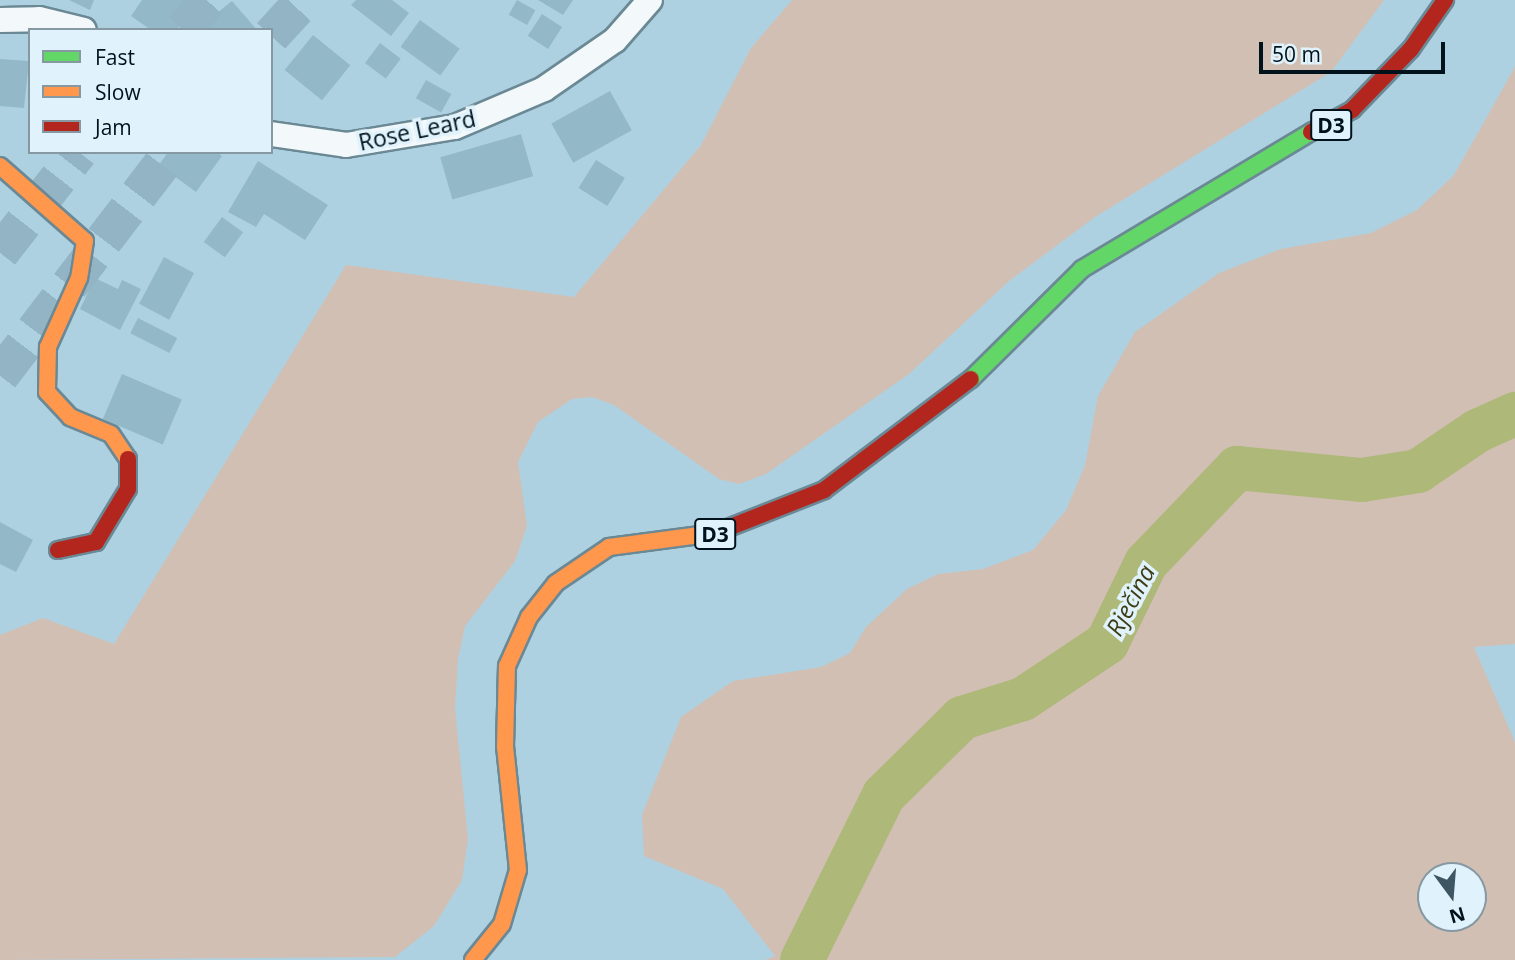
<!DOCTYPE html>
<meta charset="utf-8">
<style>
body{margin:0}
#map{position:relative;width:1515px;height:960px;overflow:hidden;background:#add1e1;font-family:"Open Sans",sans-serif}
div>[style]{position:absolute}
.green>*{inset:0;background:#d2bfb4}
.river>*{height:44px;margin:-22px;padding:0 22px;transform-origin:22px;border-radius:22px;background:#aeb879}
.building>*{inset:0;background:#93b9c8;transform-origin:0 0}
.highway-tunnel>*{height:38px;margin-top:-19px;transform-origin:0;background:repeating-linear-gradient(90deg,#93b4c4 0 38px,transparent 0 57px)}
.roads{filter:drop-shadow(2px 0 #6b8995) drop-shadow(-2px 0 #6b8995) drop-shadow(0 2px #6b8995) drop-shadow(0 -2px #6b8995)}
.street>*{height:24px;margin:-12px;padding:0 12px;transform-origin:12px;border-radius:12px;background:#f3f8fa}
.fast>*{height:16px;margin:-8px;padding:0 8px;transform-origin:8px;border-radius:8px;background:#63d668}
.slow>*{height:16px;margin:-8px;padding:0 8px;transform-origin:8px;border-radius:8px;background:#ff974d}
.jam>*{height:16px;margin:-8px;padding:0 8px;transform-origin:8px;border-radius:8px;background:#b3261e}
span{translate:-50% -50%;white-space:nowrap;text-align:center;line-height:1.15;-webkit-text-stroke:7px #e0f3fc;paint-order:stroke}
.shield-label span{padding:2px 5px;background:#e0f3fc;border:2px solid;border-radius:5px;-webkit-text-stroke-width:0}
.shield-label{font-size:21px;color:#00131d;font-weight:700}
.street-label{font-size:23px;color:#00131d}
.water-label{font-size:24px;color:#3f3e15;font-style:italic}
.legend{position:absolute;left:28px;top:28px;width:245px;height:126px;box-sizing:border-box;background:#e0f3fc;border:2px solid #8699a3;margin:0;padding:9px 12px;list-style:none;font-size:21px;color:#00131d}
.legend li{display:flex;align-items:center;gap:14px;height:35px}
.legend b{width:35px;border:2px solid #8699a3}
.north{position:absolute;left:1417px;top:862px;width:70px;height:70px;box-sizing:border-box;background:#e0f3fc;border:2px solid #8699a3;border-radius:50%;rotate:164deg;font-size:19px;font-weight:700;line-height:28px;text-align:center;color:#00131d}
.north::after{content:'';display:block;margin:auto;width:24px;height:32px;background:#3d5662;clip-path:polygon(50% 0,100% 100%,50% 72%,0 100%)}
.scale{position:absolute;left:1259px;top:42px;width:186px;height:32px;box-sizing:border-box;border:4px solid #00131d;border-top:0;padding-left:9px;font-size:21px;line-height:24px;white-space:nowrap;color:#00131d;-webkit-text-stroke:5px #e0f3fc;paint-order:stroke}
</style>
<div id="map">
<div class="green">
<i style="clip-path:polygon(792px 0,1384px 0,1331px 72px,1095px 217px,1009px 281px,909px 374px,766px 474px,739px 484px,719px 479px,614px 405px,592px 397px,572px 399px,538px 422px,518px 462px,527px 526px,515px 561px,465px 626px,458px 659px,455px 708px,468px 839px,462px 880px,434px 926px,395px 957px,0 960px,0 635px,43px 618px,114px 644px,346px 265px,574px 297px,701px 145px,751px 48px)"></i>
<i style="clip-path:polygon(evenodd,1515px 67px,1515px 644px,1474px 647px,1515px 742px,1515px 960px,765px 960px,775px 956px,723px 889px,644px 856px,642px 815px,681px 717px,733px 681px,821px 667px,850px 653px,866px 627px,907px 589px,938px 574px,983px 569px,1033px 550px,1066px 510px,1085px 465px,1098px 396px,1135px 332px,1219px 273px,1281px 249px,1371px 233px,1417px 210px,1454px 175px,1515px 67px,1431px 876px,1473px 876px,1473px 918px,1431px 918px,1431px 876px)"></i>
</div>
<div class="river">
<i style="left:802px;top:960px;width:184px;rotate:-63.6deg"></i>
<i style="left:884px;top:795px;width:110px;rotate:-44.6deg"></i>
<i style="left:962px;top:718px;width:64px;rotate:-17.3deg"></i>
<i style="left:1023px;top:699px;width:101px;rotate:-33.7deg"></i>
<i style="left:1107px;top:643px;width:89px;rotate:-64deg"></i>
<i style="left:1146px;top:563px;width:132px;rotate:-46.2deg"></i>
<i style="left:1237px;top:468px;width:126px;rotate:5.5deg"></i>
<i style="left:1362px;top:480px;width:57px;rotate:-9.1deg"></i>
<i style="left:1418px;top:471px;width:71px;rotate:-34.1deg"></i>
<i style="left:1477px;top:431px;width:42px;rotate:-24.1deg"></i>
</div>
<div class="building">
<i style="clip-path:polygon(69px 0,94px 0,90px 10px)"></i>
<i style="clip-path:polygon(142px 0,188px 0,194px 4px,177px 30px,151px 30px,131px 16px)"></i>
<i style="clip-path:polygon(356px 0,392px 0,409px 13px,391px 36px,351px 5px)"></i>
<i style="left:517px;top:0;width:21px;height:17px;rotate:29deg"></i>
<i style="clip-path:polygon(538px 0,573px 0,563px 15px)"></i>
<i style="clip-path:polygon(232px 1px,257px 30px,198px 28px)"></i>
<i style="left:542px;top:14px;width:24px;height:26px;rotate:33deg"></i>
<i style="left:420px;top:20px;width:49px;height:33px;rotate:36deg"></i>
<i style="left:313px;top:35px;width:48px;height:45px;rotate:39deg"></i>
<i style="left:380px;top:43px;width:26px;height:25px;rotate:37deg"></i>
<i style="clip-path:polygon(0 59px,29px 61px,24px 108px,0 106px)"></i>
<i style="left:426px;top:80px;width:29px;height:21px;rotate:29deg"></i>
<i style="left:610px;top:91px;width:45px;height:67px;rotate:61deg"></i>
<i style="left:521px;top:134px;width:44px;height:84px;rotate:74deg"></i>
<i style="clip-path:polygon(168px 152px,216px 152px,222px 156px,196px 192px,159px 165px)"></i>
<i style="left:596px;top:160px;width:34px;height:33px;rotate:32deg"></i>
<i style="clip-path:polygon(258px 161px,328px 205px,305px 240px,264px 214px,256px 227px,228px 212px)"></i>
<i style="left:222px;top:217px;width:26px;height:31px;rotate:36deg"></i>
<i style="left:164px;top:257px;width:34px;height:53px;rotate:28deg"></i>
<i style="clip-path:polygon(95px 278px,118px 289px,122px 280px,141px 289px,120px 330px,80px 309px)"></i>
<i style="left:138px;top:318px;width:44px;height:17px;rotate:27deg"></i>
<i style="left:122px;top:374px;width:65px;height:49px;rotate:23deg"></i>
<i style="clip-path:polygon(0 522px,33px 540px,16px 572px,0 564px)"></i>
</div>
<div class="highway-tunnel">
<i style="left:183px;top:30px;width:40px;rotate:-49deg"></i>
<i style="left:271px;top:36px;width:49px;rotate:-47.5deg"></i>
<i style="left:0;top:253px;width:128px;rotate:-52deg"></i>
<i style="left:0;top:376px;width:282px;rotate:-52.6deg"></i>
</div>
<div class="roads">
<div class="street">
<i style="left:0;top:20px;width:39px;rotate:-1deg"></i>
<i style="left:39px;top:19px;width:46px;rotate:13.7deg"></i>
<i style="left:271px;top:134px;width:76px;rotate:8.3deg"></i>
<i style="left:346px;top:145px;width:110px;rotate:-9.4deg"></i>
<i style="left:455px;top:127px;width:97px;rotate:-23.1deg"></i>
<i style="left:544px;top:89px;width:86px;rotate:-34.6deg"></i>
<i style="left:615px;top:40px;width:53px;rotate:-48.8deg"></i>
</div>
<div class="fast">
<i style="left:971px;top:379px;width:156px;rotate:-44.7deg"></i>
<i style="left:1082px;top:269px;width:267px;rotate:-30.9deg"></i>
</div>
<div class="slow">
<i style="left:0;top:166px;width:113px;rotate:41.4deg"></i>
<i style="left:85px;top:241px;width:37px;rotate:99deg"></i>
<i style="left:79px;top:278px;width:76px;rotate:114.2deg"></i>
<i style="left:48px;top:347px;width:45px;rotate:91.3deg"></i>
<i style="left:47px;top:392px;width:34px;rotate:47deg"></i>
<i style="left:70px;top:417px;width:44px;rotate:22.5deg"></i>
<i style="left:111px;top:434px;width:30px;rotate:56deg"></i>
<i style="left:473px;top:960px;width:46px;rotate:-51.1deg"></i>
<i style="left:502px;top:924px;width:56px;rotate:-73.5deg"></i>
<i style="left:518px;top:870px;width:124px;rotate:-96deg"></i>
<i style="left:505px;top:747px;width:81px;rotate:-88.6deg"></i>
<i style="left:507px;top:666px;width:54px;rotate:-65.8deg"></i>
<i style="left:529px;top:617px;width:43px;rotate:-51.5deg"></i>
<i style="left:556px;top:583px;width:64px;rotate:-34.2deg"></i>
<i style="left:609px;top:547px;width:107px;rotate:-7.5deg"></i>
</div>
<div class="jam">
<i style="left:1311px;top:132px;width:47px;rotate:-28.2deg"></i>
<i style="left:1352px;top:110px;width:85px;rotate:-46deg"></i>
<i style="left:1411px;top:49px;width:60px;rotate:-55.2deg"></i>
<i style="left:715px;top:533px;width:117px;rotate:-21.5deg"></i>
<i style="left:824px;top:490px;width:184px;rotate:-37.1deg"></i>
<i style="left:58px;top:550px;width:39px;rotate:-12deg"></i>
<i style="left:96px;top:542px;width:62px;rotate:-58.9deg"></i>
<i style="left:128px;top:489px;width:30px;rotate:-90deg"></i>
</div>
</div>
<div class="shield-label">
<span style="left:1331px;top:125px">D3</span>
<span style="left:715px;top:534px">D3</span>
</div>
<div class="street-label">
<span style="left:417px;top:130px;rotate:-12deg">Rose Leard</span>
</div>
<div class="water-label">
<span style="left:1130px;top:600px;rotate:-62deg">Rječina</span>
</div>
<ul class="legend">
<li><b style="height:9px;background:#63d668"></b>Fast</li>
<li><b style="height:9px;background:#ff974d"></b>Slow</li>
<li><b style="height:9px;background:#b3261e"></b>Jam</li>
</ul>
<div class="north">N</div>
<div class="scale">50 m</div>
</div>
